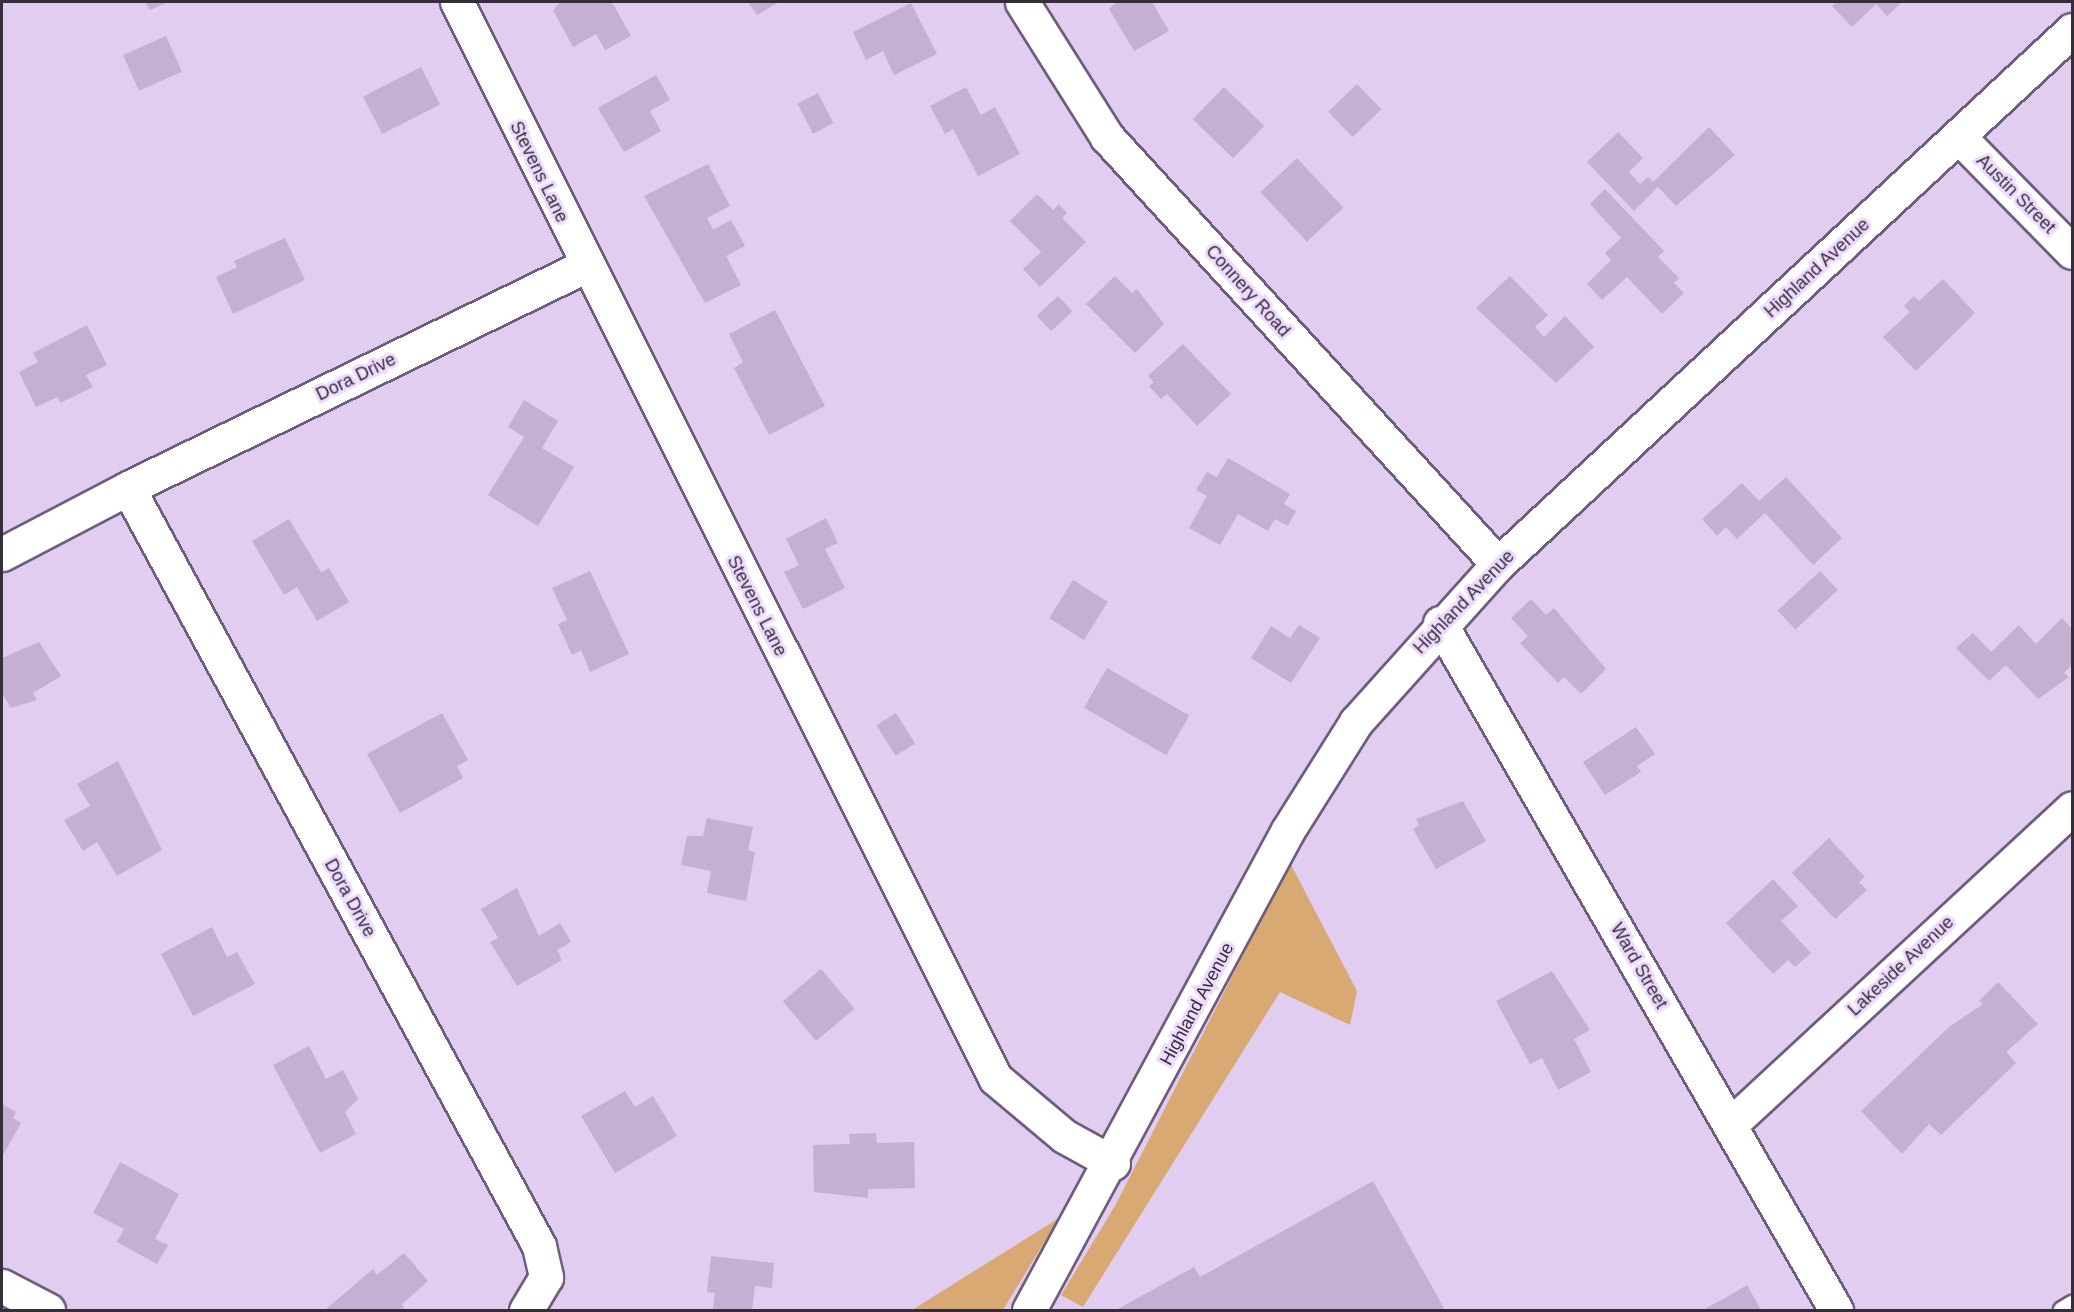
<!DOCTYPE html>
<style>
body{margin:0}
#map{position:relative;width:2074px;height:1312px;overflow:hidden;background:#e0cdf0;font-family:Arial,sans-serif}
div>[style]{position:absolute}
.green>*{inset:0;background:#d8a973}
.building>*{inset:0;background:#c3b0d3;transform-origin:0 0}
.roads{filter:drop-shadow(2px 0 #6e5d7c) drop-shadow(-2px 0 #6e5d7c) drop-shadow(0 2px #6e5d7c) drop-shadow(0 -2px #6e5d7c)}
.lane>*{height:16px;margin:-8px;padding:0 8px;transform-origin:8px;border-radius:8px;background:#fff}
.street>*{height:33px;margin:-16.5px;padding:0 16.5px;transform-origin:16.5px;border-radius:16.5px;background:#fff}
.secondary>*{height:33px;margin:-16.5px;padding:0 16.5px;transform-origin:16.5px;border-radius:16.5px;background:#fff}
span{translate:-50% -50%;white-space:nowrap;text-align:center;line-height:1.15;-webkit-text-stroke:6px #eddafd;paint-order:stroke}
.street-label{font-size:18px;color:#352d3b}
.frame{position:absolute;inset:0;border:3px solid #352d3b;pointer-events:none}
</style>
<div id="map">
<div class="green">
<i style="clip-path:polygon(1290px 863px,1357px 991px,1350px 1025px,1280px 992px,1083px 1307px,1061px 1295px,1115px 1206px)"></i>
<i style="clip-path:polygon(1059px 1218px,1003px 1310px,912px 1310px)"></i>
</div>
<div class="building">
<i style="clip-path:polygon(145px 2px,168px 2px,150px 10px)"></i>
<i style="clip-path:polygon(560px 2px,612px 2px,631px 36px,605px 50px,596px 34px,573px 47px,553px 10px)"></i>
<i style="clip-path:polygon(748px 2px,776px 2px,777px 3px,757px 15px)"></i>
<i style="clip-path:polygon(1117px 2px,1152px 2px,1169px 31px,1134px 51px,1109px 9px)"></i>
<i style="clip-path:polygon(1836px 2px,1902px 2px,1887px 16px,1876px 4px,1852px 27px,1832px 6px)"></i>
<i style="clip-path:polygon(911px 3px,937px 54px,894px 75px,883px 51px,866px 60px,853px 32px)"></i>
<i style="left:166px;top:36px;width:39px;height:47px;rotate:66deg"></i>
<i style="left:421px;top:67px;width:42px;height:65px;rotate:63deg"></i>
<i style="clip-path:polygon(656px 75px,670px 100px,650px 111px,661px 131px,624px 152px,598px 108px)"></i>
<i style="left:1357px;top:84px;width:35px;height:40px;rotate:46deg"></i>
<i style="clip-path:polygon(966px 87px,981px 115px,995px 107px,1020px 154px,978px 176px,953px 129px,945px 134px,930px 106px)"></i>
<i style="left:1224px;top:87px;width:56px;height:45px;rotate:44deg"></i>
<i style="left:818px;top:93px;width:34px;height:23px;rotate:63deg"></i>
<i style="clip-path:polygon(1709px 127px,1735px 155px,1676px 206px,1658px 187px,1634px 211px,1587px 162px,1618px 132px,1643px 158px,1629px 172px,1640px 184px,1648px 177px,1653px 182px)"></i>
<i style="left:1297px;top:158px;width:68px;height:50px;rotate:47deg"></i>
<i style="clip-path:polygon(708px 164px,730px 206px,707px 218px,713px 230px,731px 220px,745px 246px,726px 256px,741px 285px,705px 303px,644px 196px)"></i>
<i style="clip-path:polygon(1605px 189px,1664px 251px,1658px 257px,1679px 278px,1674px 283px,1684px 293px,1662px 314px,1627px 277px,1602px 300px,1587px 284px,1611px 260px,1605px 253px,1621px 238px,1590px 204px)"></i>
<i style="clip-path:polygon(1037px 194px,1053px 210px,1059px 204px,1067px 213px,1062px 218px,1086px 242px,1040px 287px,1023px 269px,1041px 252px,1010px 221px)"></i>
<i style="clip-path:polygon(285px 238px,305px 280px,233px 314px,216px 277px,237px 267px,234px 261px)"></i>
<i style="clip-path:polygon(1115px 276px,1132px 293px,1137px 289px,1164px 324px,1135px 353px,1086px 304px)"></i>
<i style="clip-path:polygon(1510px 276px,1548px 315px,1535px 327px,1544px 337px,1565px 316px,1594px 347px,1556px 383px,1476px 308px)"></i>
<i style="clip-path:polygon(1943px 279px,1975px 313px,1916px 371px,1883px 337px,1910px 312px,1904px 306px,1914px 296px,1919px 301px)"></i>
<i style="left:1058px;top:296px;width:21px;height:29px;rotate:47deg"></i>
<i style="clip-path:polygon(775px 310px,825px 406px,769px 435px,734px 368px,743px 362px,729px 334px)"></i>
<i style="clip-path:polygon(87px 325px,107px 365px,86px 375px,93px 387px,60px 403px,58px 397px,36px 407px,19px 372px,38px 362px,33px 353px)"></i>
<i style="clip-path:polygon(1183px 344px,1231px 394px,1197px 426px,1167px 394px,1161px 399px,1149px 386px,1154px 382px,1148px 376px)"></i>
<i style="clip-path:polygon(524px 400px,558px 421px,542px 448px,574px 467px,538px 526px,488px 495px,524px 437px,508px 427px)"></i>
<i style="clip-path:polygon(1228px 458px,1290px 494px,1284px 504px,1296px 511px,1288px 526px,1275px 519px,1268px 531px,1238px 514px,1220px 545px,1189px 528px,1207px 496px,1196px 490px,1207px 472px,1217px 477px)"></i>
<i style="clip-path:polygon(1786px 477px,1842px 538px,1813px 565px,1765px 513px,1737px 539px,1726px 527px,1717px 536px,1702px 519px,1742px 483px,1759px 501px)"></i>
<i style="clip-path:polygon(826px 518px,838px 543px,825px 549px,845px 588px,803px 609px,784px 572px,799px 565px,786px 539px)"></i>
<i style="clip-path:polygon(289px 519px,321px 572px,329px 568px,349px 602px,317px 621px,297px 587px,284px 595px,252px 541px)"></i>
<i style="clip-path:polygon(590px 571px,629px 654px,590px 672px,581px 650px,572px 655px,558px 624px,567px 620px,552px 588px)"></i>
<i style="left:1820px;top:571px;width:26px;height:58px;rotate:47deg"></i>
<i style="left:1073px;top:580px;width:41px;height:45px;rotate:32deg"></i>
<i style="clip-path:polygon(1531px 599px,1546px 615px,1554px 608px,1606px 669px,1581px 694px,1564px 677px,1558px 683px,1520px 643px,1528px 636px,1511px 618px)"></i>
<i style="clip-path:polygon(2062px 618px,2072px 629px,2072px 665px,2064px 673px,2069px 677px,2038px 699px,2006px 665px,1989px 681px,1956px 648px,1973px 633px,1991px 652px,2019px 625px,2036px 644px)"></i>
<i style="clip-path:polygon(1299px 625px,1320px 638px,1291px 683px,1251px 658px,1271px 626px,1290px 638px)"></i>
<i style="clip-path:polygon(39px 642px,61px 676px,33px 693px,37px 700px,11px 708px,2px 693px,2px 658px)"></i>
<i style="left:1107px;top:668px;width:95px;height:46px;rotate:30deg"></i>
<i style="clip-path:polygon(442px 713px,468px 760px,457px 766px,463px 778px,400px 813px,367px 754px)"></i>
<i style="left:896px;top:713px;width:36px;height:23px;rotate:58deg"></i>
<i style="clip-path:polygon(1636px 727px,1655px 754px,1637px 766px,1641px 772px,1605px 795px,1583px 762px)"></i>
<i style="clip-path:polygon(118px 761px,162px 850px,117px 876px,97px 842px,83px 851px,64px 820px,90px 806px,77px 784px)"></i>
<i style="clip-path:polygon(1463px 801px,1486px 841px,1436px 869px,1413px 829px,1419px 825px,1416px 819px)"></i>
<i style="clip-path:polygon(707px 818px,753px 827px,748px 850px,755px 852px,746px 901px,707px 893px,711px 871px,681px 865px,687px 836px,703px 836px)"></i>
<i style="clip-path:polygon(1829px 838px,1865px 877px,1859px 882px,1867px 890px,1835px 919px,1792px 873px)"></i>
<i style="clip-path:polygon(1773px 879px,1798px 906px,1781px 921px,1811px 953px,1795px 967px,1788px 960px,1773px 974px,1726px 923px)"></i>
<i style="clip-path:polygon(517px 888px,539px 936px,560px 923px,571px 942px,557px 950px,562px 960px,517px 986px,490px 942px,498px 938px,481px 909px)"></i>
<i style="clip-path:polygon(212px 927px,227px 957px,237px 952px,255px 984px,193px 1016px,161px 954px)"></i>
<i style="left:821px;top:969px;width:52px;height:50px;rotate:50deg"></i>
<i style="clip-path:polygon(1552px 971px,1590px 1030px,1574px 1039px,1591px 1072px,1558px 1090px,1542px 1058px,1530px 1064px,1496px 1001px)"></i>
<i style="clip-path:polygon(1998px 982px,2038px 1024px,2006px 1052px,2016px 1063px,1941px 1135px,1929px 1124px,1902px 1154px,1861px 1111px,1949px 1027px,1983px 1004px,1979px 1001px)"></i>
<i style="clip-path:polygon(309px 1046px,326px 1079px,343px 1070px,358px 1099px,345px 1112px,356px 1134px,320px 1153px,273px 1065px)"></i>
<i style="clip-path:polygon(625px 1091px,635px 1107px,653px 1096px,677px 1136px,615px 1173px,581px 1116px)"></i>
<i style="clip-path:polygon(2px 1104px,16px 1112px,13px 1118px,21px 1123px,2px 1157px)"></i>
<i style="clip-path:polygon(876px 1133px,877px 1143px,914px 1142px,915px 1188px,868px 1189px,868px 1198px,814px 1192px,813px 1145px,850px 1144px,849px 1134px)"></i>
<i style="clip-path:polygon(120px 1162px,179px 1194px,155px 1239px,168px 1245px,157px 1264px,117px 1242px,124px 1229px,93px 1213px)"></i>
<i style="clip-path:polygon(1373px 1181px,1445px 1310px,1116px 1310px,1194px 1267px,1200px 1277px)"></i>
<i style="clip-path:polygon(404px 1253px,428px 1281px,402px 1304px,405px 1310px,325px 1310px,373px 1269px,377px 1275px)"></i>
<i style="clip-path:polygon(711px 1256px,774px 1263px,772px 1288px,755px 1286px,752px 1310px,713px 1310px,715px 1293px,707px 1292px)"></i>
<i style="clip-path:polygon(1747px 1285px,1761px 1310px,1702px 1310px,1727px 1297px)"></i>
</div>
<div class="roads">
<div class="lane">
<i style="left:2062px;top:1310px;width:12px;rotate:-31deg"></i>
</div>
<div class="street">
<i style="left:457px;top:2px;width:1203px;rotate:63.43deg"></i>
<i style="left:995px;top:1078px;width:90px;rotate:40deg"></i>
<i style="left:1064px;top:1136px;width:56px;rotate:28.9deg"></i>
<i style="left:1022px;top:2px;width:160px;rotate:57.8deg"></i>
<i style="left:1107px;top:137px;width:579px;rotate:47.52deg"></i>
<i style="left:1959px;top:137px;width:161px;rotate:45.5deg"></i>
<i style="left:128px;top:488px;width:508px;rotate:-25.91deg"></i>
<i style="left:2px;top:554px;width:142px;rotate:-27.6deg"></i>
<i style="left:128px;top:488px;width:862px;rotate:61.53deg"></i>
<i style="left:539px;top:1246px;width:32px;rotate:77deg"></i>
<i style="left:546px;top:1277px;width:39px;rotate:121deg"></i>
<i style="left:1440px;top:623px;width:793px;rotate:60.04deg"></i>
<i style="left:1730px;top:1125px;width:466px;rotate:-42.8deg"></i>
<i style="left:2px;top:1286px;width:52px;rotate:27.6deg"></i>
</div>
<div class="secondary">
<i style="left:1029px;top:1310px;width:545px;rotate:-61.65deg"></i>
<i style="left:1288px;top:830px;width:128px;rotate:-57.8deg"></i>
<i style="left:1356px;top:722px;width:212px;rotate:-48.1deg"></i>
<i style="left:1498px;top:564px;width:784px;rotate:-42.93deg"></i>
</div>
</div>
<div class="street-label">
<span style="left:539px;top:172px;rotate:64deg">Stevens Lane</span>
<span style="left:2016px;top:194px;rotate:45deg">Austin Street</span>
<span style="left:1817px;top:268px;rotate:-43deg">Highland Avenue</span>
<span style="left:1248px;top:291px;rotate:48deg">Connery Road</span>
<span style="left:356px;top:377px;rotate:-26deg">Dora Drive</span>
<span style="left:1464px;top:602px;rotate:-46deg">Highland Avenue</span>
<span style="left:757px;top:606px;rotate:63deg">Stevens Lane</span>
<span style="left:350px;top:898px;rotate:61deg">Dora Drive</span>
<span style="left:1639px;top:966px;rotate:60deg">Ward Street</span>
<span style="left:1901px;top:966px;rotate:-43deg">Lakeside Avenue</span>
<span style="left:1197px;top:1004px;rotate:-62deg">Highland Avenue</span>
</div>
<div class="frame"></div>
</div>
